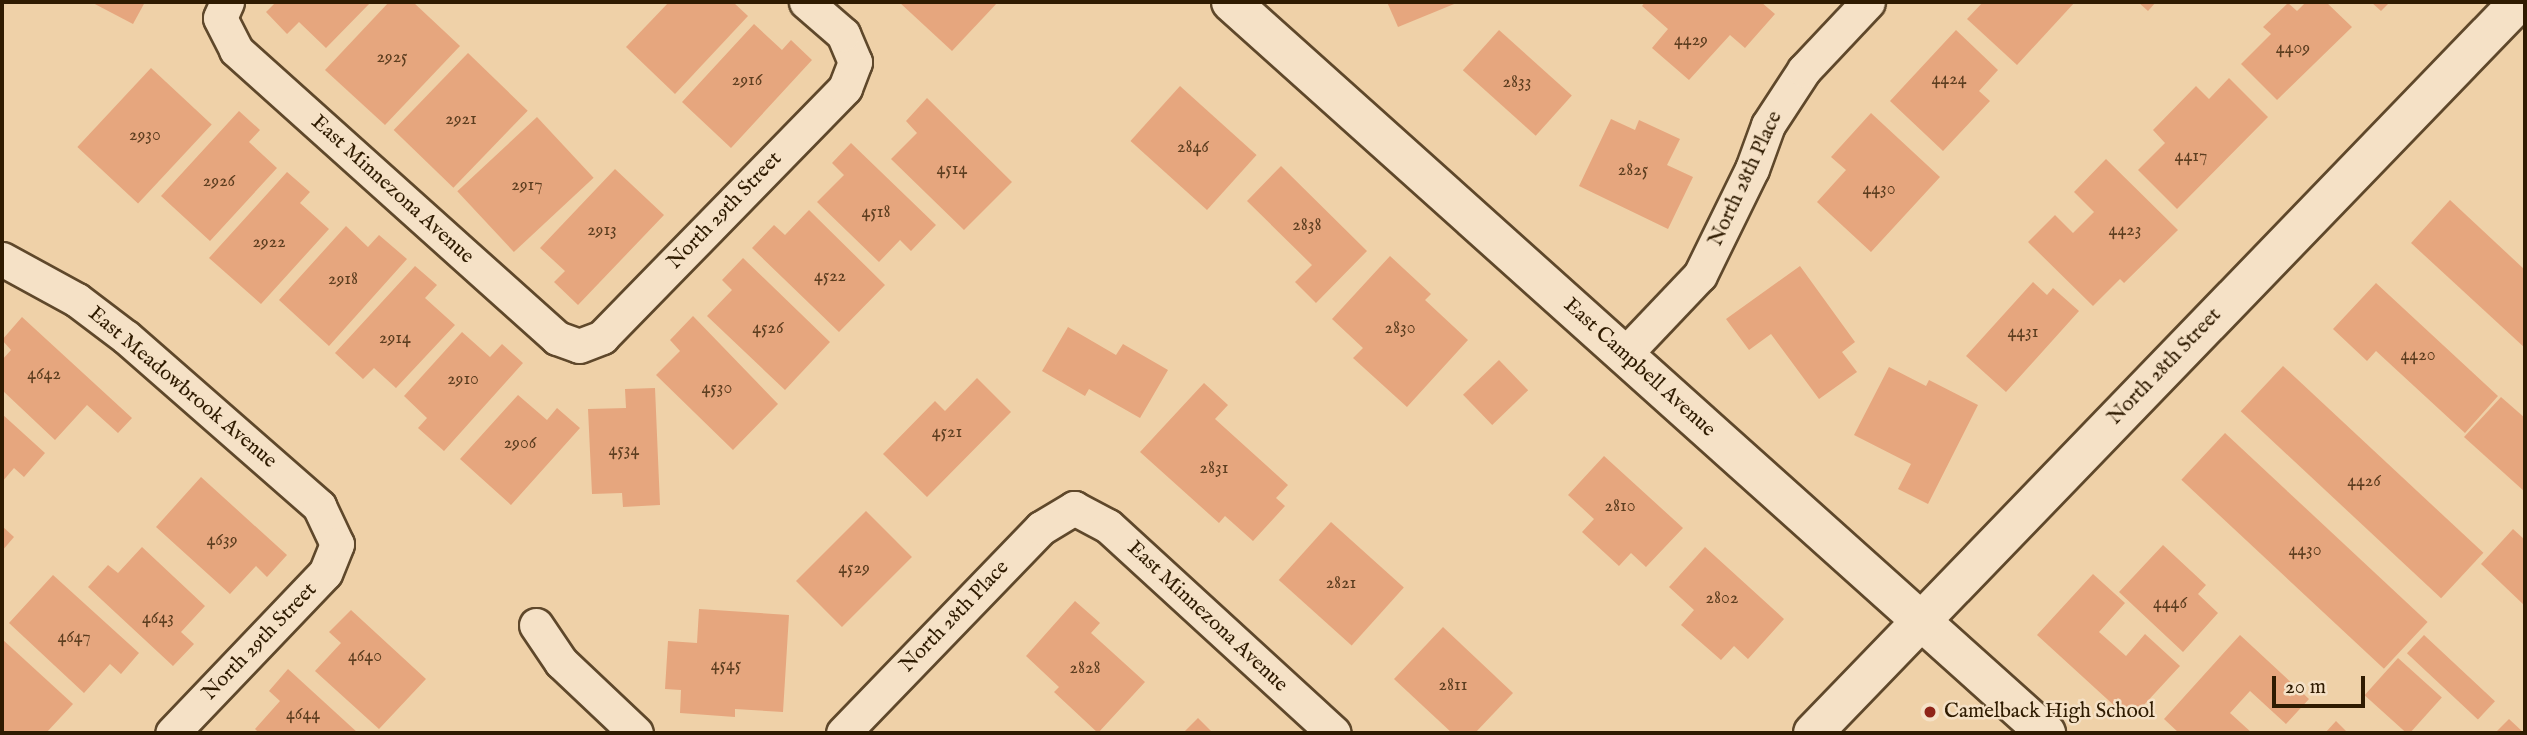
<!DOCTYPE html>
<style>
body{margin:0}
#map{position:relative;width:2527px;height:735px;overflow:hidden;background:#efd1a8;font-family:"IM FELL English",serif}
div>[style]{position:absolute}
.building>*{inset:0;background:#e6a67e;transform-origin:0 0}
.roads{filter:drop-shadow(2px 0 #5f482b) drop-shadow(-2px 0 #5f482b) drop-shadow(0 2px #5f482b) drop-shadow(0 -2px #5f482b)}
.street>*{height:33px;margin:-16.5px;padding:0 16.5px;transform-origin:16.5px;border-radius:16.5px;background:#f5e1c6}
.secondary>*{height:38px;margin:-19px;padding:0 19px;transform-origin:19px;border-radius:19px;background:#f5e1c6}
.dots>*{width:19px;height:19px;translate:-50% -50%;box-sizing:border-box;border:4px solid #f5e1c6;border-radius:50%}
span{translate:-50% -50%;white-space:nowrap;text-align:center;line-height:1.15;-webkit-text-stroke:5px #f5e1c6;paint-order:stroke}
.number-label{font-size:18px;color:#5d3e20}
.number-label span{-webkit-text-stroke-width:0}
.street-label{font-size:21px;color:#2f1b01}
.poi-label{font-size:21px;color:#2f1b01}
.left{translate:0 -50%;text-align:left}
.frame{position:absolute;inset:0;border:4px solid #2f1b01;pointer-events:none}
.scale{position:absolute;left:2272px;top:676px;width:93px;height:32px;box-sizing:border-box;border:4px solid #2f1b01;border-top:0;padding-left:9px;font-size:21px;line-height:24px;white-space:nowrap;color:#2f1b01;-webkit-text-stroke:5px #f5e1c6;paint-order:stroke}
</style>
<div id="map">
<div class="building">
<i style="clip-path:polygon(91px 2px,145px 2px,133px 24px)"></i>
<i style="clip-path:polygon(276px 2px,371px 2px,326px 48px,299px 22px,287px 34px,266px 12px)"></i>
<i style="clip-path:polygon(389px 2px,413px 2px,460px 46px,385px 125px,325px 70px)"></i>
<i style="clip-path:polygon(669px 2px,733px 2px,748px 16px,675px 94px,626px 47px)"></i>
<i style="clip-path:polygon(899px 2px,998px 2px,952px 51px)"></i>
<i style="clip-path:polygon(1387px 2px,1459px 2px,1398px 27px)"></i>
<i style="clip-path:polygon(1645px 2px,1761px 2px,1775px 14px,1745px 48px,1730px 35px,1689px 80px,1652px 48px,1668px 29px,1642px 6px)"></i>
<i style="clip-path:polygon(1983px 2px,2075px 2px,2017px 65px,1967px 19px)"></i>
<i style="clip-path:polygon(2138px 2px,2156px 2px,2148px 11px)"></i>
<i style="clip-path:polygon(2306px 2px,2326px 2px,2352px 27px,2277px 100px,2241px 64px,2271px 34px,2263px 27px,2288px 3px,2297px 11px)"></i>
<i style="clip-path:polygon(2371px 2px,2390px 2px,2381px 11px)"></i>
<i style="clip-path:polygon(754px 24px,782px 50px,791px 40px,812px 60px,731px 148px,682px 102px)"></i>
<i style="left:1499px;top:30px;width:98px;height:54px;rotate:42deg"></i>
<i style="clip-path:polygon(1956px 30px,1998px 70px,1979px 91px,1990px 101px,1943px 151px,1890px 101px)"></i>
<i style="left:468px;top:53px;width:83px;height:107px;rotate:44deg"></i>
<i style="left:151px;top:68px;width:83px;height:108px;rotate:43deg"></i>
<i style="clip-path:polygon(2229px 78px,2268px 117px,2177px 209px,2138px 170px,2165px 143px,2153px 130px,2196px 86px,2209px 99px)"></i>
<i style="left:1180px;top:86px;width:103px;height:74px;rotate:42deg"></i>
<i style="clip-path:polygon(927px 98px,1012px 182px,964px 230px,891px 159px,917px 133px,906px 121px)"></i>
<i style="clip-path:polygon(239px 111px,260px 130px,249px 142px,277px 168px,210px 241px,161px 196px)"></i>
<i style="clip-path:polygon(1871px 113px,1940px 177px,1871px 252px,1817px 202px,1846px 170px,1831px 157px)"></i>
<i style="left:537px;top:117px;width:83px;height:109px;rotate:47deg"></i>
<i style="clip-path:polygon(1611px 119px,1635px 130px,1639px 120px,1680px 139px,1667px 165px,1693px 177px,1668px 229px,1579px 186px)"></i>
<i style="clip-path:polygon(851px 143px,936px 225px,911px 251px,900px 240px,879px 262px,817px 202px,844px 175px,832px 163px)"></i>
<i style="clip-path:polygon(2106px 159px,2178px 230px,2124px 283px,2120px 279px,2093px 306px,2028px 242px,2055px 215px,2073px 233px,2094px 212px,2074px 192px)"></i>
<i style="clip-path:polygon(1281px 166px,1367px 251px,1316px 303px,1295px 282px,1312px 265px,1247px 201px)"></i>
<i style="clip-path:polygon(615px 169px,664px 215px,578px 305px,554px 282px,565px 271px,540px 248px)"></i>
<i style="clip-path:polygon(287px 172px,310px 192px,300px 203px,329px 229px,261px 304px,209px 258px)"></i>
<i style="clip-path:polygon(2450px 200px,2525px 270px,2525px 348px,2411px 243px)"></i>
<i style="clip-path:polygon(809px 210px,885px 285px,839px 332px,752px 248px,774px 225px,785px 235px)"></i>
<i style="clip-path:polygon(346px 226px,368px 247px,379px 235px,407px 259px,329px 346px,279px 300px)"></i>
<i style="clip-path:polygon(1390px 256px,1431px 294px,1425px 300px,1468px 340px,1407px 407px,1353px 358px,1363px 348px,1332px 319px)"></i>
<i style="clip-path:polygon(743px 258px,830px 342px,785px 390px,707px 316px,732px 290px,722px 280px)"></i>
<i style="clip-path:polygon(415px 266px,437px 285px,425px 298px,455px 325px,396px 388px,374px 368px,363px 379px,335px 353px)"></i>
<i style="clip-path:polygon(1800px 266px,1855px 342px,1842px 352px,1857px 372px,1819px 399px,1771px 334px,1749px 350px,1726px 319px)"></i>
<i style="clip-path:polygon(2033px 282px,2047px 295px,2053px 288px,2079px 311px,2006px 392px,1966px 356px)"></i>
<i style="clip-path:polygon(2376px 283px,2498px 396px,2465px 433px,2376px 351px,2367px 361px,2333px 329px)"></i>
<i style="clip-path:polygon(693px 316px,778px 404px,733px 450px,656px 375px,680px 351px,670px 340px)"></i>
<i style="clip-path:polygon(22px 317px,132px 418px,118px 433px,87px 405px,55px 440px,2px 390px,2px 360px,11px 350px,2px 340px)"></i>
<i style="clip-path:polygon(1068px 327px,1116px 355px,1123px 344px,1168px 370px,1140px 418px,1089px 389px,1085px 396px,1042px 371px)"></i>
<i style="clip-path:polygon(462px 332px,490px 357px,502px 344px,523px 363px,444px 451px,418px 428px,427px 418px,404px 396px)"></i>
<i style="left:1499px;top:360px;width:42px;height:50px;rotate:46deg"></i>
<i style="left:2283px;top:366px;width:274px;height:62px;rotate:43deg"></i>
<i style="clip-path:polygon(1889px 367px,1926px 386px,1929px 380px,1978px 405px,1928px 504px,1898px 489px,1911px 464px,1854px 435px)"></i>
<i style="clip-path:polygon(977px 378px,1011px 412px,927px 497px,883px 454px,935px 401px,945px 411px)"></i>
<i style="clip-path:polygon(1204px 383px,1228px 405px,1215px 419px,1288px 485px,1276px 498px,1285px 506px,1253px 541px,1225px 516px,1219px 523px,1140px 452px)"></i>
<i style="clip-path:polygon(655px 388px,660px 505px,623px 507px,622px 493px,592px 494px,588px 409px,626px 408px,625px 389px)"></i>
<i style="clip-path:polygon(518px 395px,547px 420px,557px 408px,580px 428px,511px 505px,460px 459px)"></i>
<i style="clip-path:polygon(2501px 397px,2525px 418px,2525px 492px,2464px 437px)"></i>
<i style="clip-path:polygon(2px 414px,45px 453px,24px 477px,14px 468px,2px 482px)"></i>
<i style="left:2225px;top:433px;width:277px;height:64px;rotate:43deg"></i>
<i style="clip-path:polygon(1604px 456px,1683px 528px,1646px 567px,1631px 553px,1619px 566px,1582px 532px,1594px 519px,1568px 495px)"></i>
<i style="clip-path:polygon(201px 477px,287px 555px,267px 577px,256px 566px,230px 594px,156px 527px)"></i>
<i style="left:866px;top:511px;width:65px;height:99px;rotate:45deg"></i>
<i style="left:1331px;top:522px;width:98px;height:78px;rotate:42deg"></i>
<i style="clip-path:polygon(2px 526px,14px 537px,2px 551px)"></i>
<i style="clip-path:polygon(2513px 529px,2525px 540px,2525px 606px,2481px 564px)"></i>
<i style="clip-path:polygon(2163px 545px,2206px 585px,2198px 594px,2218px 613px,2183px 652px,2119px 592px)"></i>
<i style="clip-path:polygon(142px 547px,205px 606px,181px 632px,194px 644px,173px 666px,88px 587px,108px 565px,118px 573px)"></i>
<i style="clip-path:polygon(1705px 547px,1784px 619px,1748px 659px,1734px 646px,1721px 660px,1681px 625px,1694px 610px,1669px 587px)"></i>
<i style="clip-path:polygon(2093px 574px,2125px 603px,2099px 632px,2126px 656px,2145px 634px,2180px 666px,2130px 720px,2037px 635px)"></i>
<i style="clip-path:polygon(53px 575px,139px 653px,121px 674px,110px 664px,84px 693px,9px 623px)"></i>
<i style="clip-path:polygon(1075px 601px,1100px 623px,1091px 633px,1145px 682px,1098px 733px,1054px 692px,1059px 687px,1026px 656px)"></i>
<i style="clip-path:polygon(699px 609px,789px 615px,783px 712px,735px 709px,735px 717px,680px 713px,681px 690px,665px 689px,668px 641px,697px 643px)"></i>
<i style="clip-path:polygon(351px 610px,426px 679px,379px 729px,315px 671px,341px 643px,329px 632px)"></i>
<i style="clip-path:polygon(1443px 627px,1513px 693px,1475px 733px,1452px 733px,1394px 679px)"></i>
<i style="clip-path:polygon(2240px 635px,2309px 699px,2286px 724px,2250px 691px,2230px 713px,2252px 733px,2179px 733px,2164px 719px)"></i>
<i style="left:2424px;top:635px;width:97px;height:25px;rotate:43deg"></i>
<i style="clip-path:polygon(2px 639px,73px 704px,46px 733px,2px 733px)"></i>
<i style="left:2398px;top:658px;width:59px;height:50px;rotate:42deg"></i>
<i style="clip-path:polygon(288px 669px,358px 733px,259px 733px,255px 729px,280px 701px,269px 691px)"></i>
<i style="clip-path:polygon(1198px 718px,1213px 733px,1183px 733px)"></i>
<i style="clip-path:polygon(2509px 719px,2524px 733px,2495px 733px)"></i>
<i style="clip-path:polygon(2336px 721px,2348px 733px,2325px 733px)"></i>
</div>
<div class="roads">
<div class="street">
<i style="left:227px;top:2px;width:17px;rotate:114deg"></i>
<i style="left:220px;top:18px;width:36px;rotate:63deg"></i>
<i style="left:236px;top:50px;width:431px;rotate:41.9deg"></i>
<i style="left:557px;top:338px;width:23px;rotate:20deg"></i>
<i style="left:579px;top:346px;width:25px;rotate:-21deg"></i>
<i style="left:602px;top:337px;width:348px;rotate:-45.7deg"></i>
<i style="left:845px;top:88px;width:28px;rotate:-69deg"></i>
<i style="left:855px;top:62px;width:30px;rotate:-113deg"></i>
<i style="left:843px;top:34px;width:49px;rotate:-139.1deg"></i>
<i style="left:2px;top:259px;width:85px;rotate:28.7deg"></i>
<i style="left:77px;top:300px;width:61px;rotate:37.1deg"></i>
<i style="left:126px;top:337px;width:257px;rotate:41.2deg"></i>
<i style="left:319px;top:506px;width:42px;rotate:64.7deg"></i>
<i style="left:337px;top:544px;width:31px;rotate:112deg"></i>
<i style="left:325px;top:573px;width:221px;rotate:133.7deg"></i>
<i style="left:1624px;top:355px;width:110px;rotate:-46.5deg"></i>
<i style="left:1700px;top:275px;width:118px;rotate:-63.9deg"></i>
<i style="left:1752px;top:169px;width:47px;rotate:-70deg"></i>
<i style="left:1768px;top:125px;width:66px;rotate:-56.8deg"></i>
<i style="left:1804px;top:70px;width:93px;rotate:-46.7deg"></i>
<i style="left:536px;top:625px;width:45px;rotate:56deg"></i>
<i style="left:561px;top:662px;width:103px;rotate:43.4deg"></i>
<i style="left:843px;top:733px;width:285px;rotate:-46deg"></i>
<i style="left:1041px;top:528px;width:39px;rotate:-31deg"></i>
<i style="left:1074px;top:508px;width:38px;rotate:28deg"></i>
<i style="left:1108px;top:526px;width:306px;rotate:42.5deg"></i>
</div>
<div class="secondary">
<i style="left:1231px;top:2px;width:1095px;rotate:41.89deg"></i>
<i style="left:1813px;top:733px;width:1016px;rotate:-46deg"></i>
</div>
</div>
<div class="dots">
<i style="left:1930px;top:712px;background:#8f2418"></i>
</div>
<div class="number-label">
<span style="left:1691px;top:41px">4429</span>
<span style="left:2293px;top:49px">4409</span>
<span style="left:392px;top:58px">2925</span>
<span style="left:1949px;top:80px">4424</span>
<span style="left:747px;top:81px">2916</span>
<span style="left:1517px;top:83px">2833</span>
<span style="left:461px;top:120px">2921</span>
<span style="left:145px;top:136px">2930</span>
<span style="left:1193px;top:148px">2846</span>
<span style="left:2191px;top:157px">4417</span>
<span style="left:952px;top:170px">4514</span>
<span style="left:1633px;top:171px">2825</span>
<span style="left:219px;top:182px">2926</span>
<span style="left:527px;top:186px">2917</span>
<span style="left:1879px;top:190px">4430</span>
<span style="left:876px;top:213px">4518</span>
<span style="left:1307px;top:226px">2838</span>
<span style="left:602px;top:231px">2913</span>
<span style="left:2125px;top:231px">4423</span>
<span style="left:269px;top:243px">2922</span>
<span style="left:830px;top:277px">4522</span>
<span style="left:343px;top:280px">2918</span>
<span style="left:768px;top:329px">4526</span>
<span style="left:1400px;top:329px">2830</span>
<span style="left:2023px;top:333px">4431</span>
<span style="left:395px;top:339px">2914</span>
<span style="left:2418px;top:356px">4420</span>
<span style="left:44px;top:375px">4642</span>
<span style="left:463px;top:380px">2910</span>
<span style="left:717px;top:389px">4530</span>
<span style="left:947px;top:433px">4521</span>
<span style="left:520px;top:444px">2906</span>
<span style="left:624px;top:451px">4534</span>
<span style="left:1214px;top:469px">2831</span>
<span style="left:2364px;top:482px">4426</span>
<span style="left:1620px;top:507px">2810</span>
<span style="left:222px;top:541px">4639</span>
<span style="left:2305px;top:551px">4430</span>
<span style="left:854px;top:569px">4529</span>
<span style="left:1341px;top:584px">2821</span>
<span style="left:1722px;top:599px">2802</span>
<span style="left:2170px;top:604px">4446</span>
<span style="left:158px;top:619px">4643</span>
<span style="left:74px;top:638px">4647</span>
<span style="left:365px;top:657px">4640</span>
<span style="left:726px;top:666px">4545</span>
<span style="left:1085px;top:669px">2828</span>
<span style="left:1453px;top:686px">2811</span>
<span style="left:303px;top:715px">4644</span>
</div>
<div class="street-label">
<span style="left:1746px;top:179px;rotate:-65deg">North 28th Place</span>
<span style="left:392px;top:190px;rotate:42deg">East Minnezona Avenue</span>
<span style="left:725px;top:211px;rotate:-46deg">North 29th Street</span>
<span style="left:2165px;top:367px;rotate:-46deg">North 28th Street</span>
<span style="left:1639px;top:368px;rotate:42deg">East Campbell Avenue</span>
<span style="left:182px;top:388px;rotate:40deg">East Meadowbrook Avenue</span>
<span style="left:955px;top:617px;rotate:-46deg">North 28th Place</span>
<span style="left:1207px;top:617px;rotate:43deg">East Minnezona Avenue</span>
<span style="left:260px;top:642px;rotate:-46deg">North 29th Street</span>
</div>
<div class="poi-label">
<span class="left" style="left:1944px;top:712px">Camelback High School</span>
</div>
<div class="frame"></div>
<div class="scale">20 m</div>
</div>
